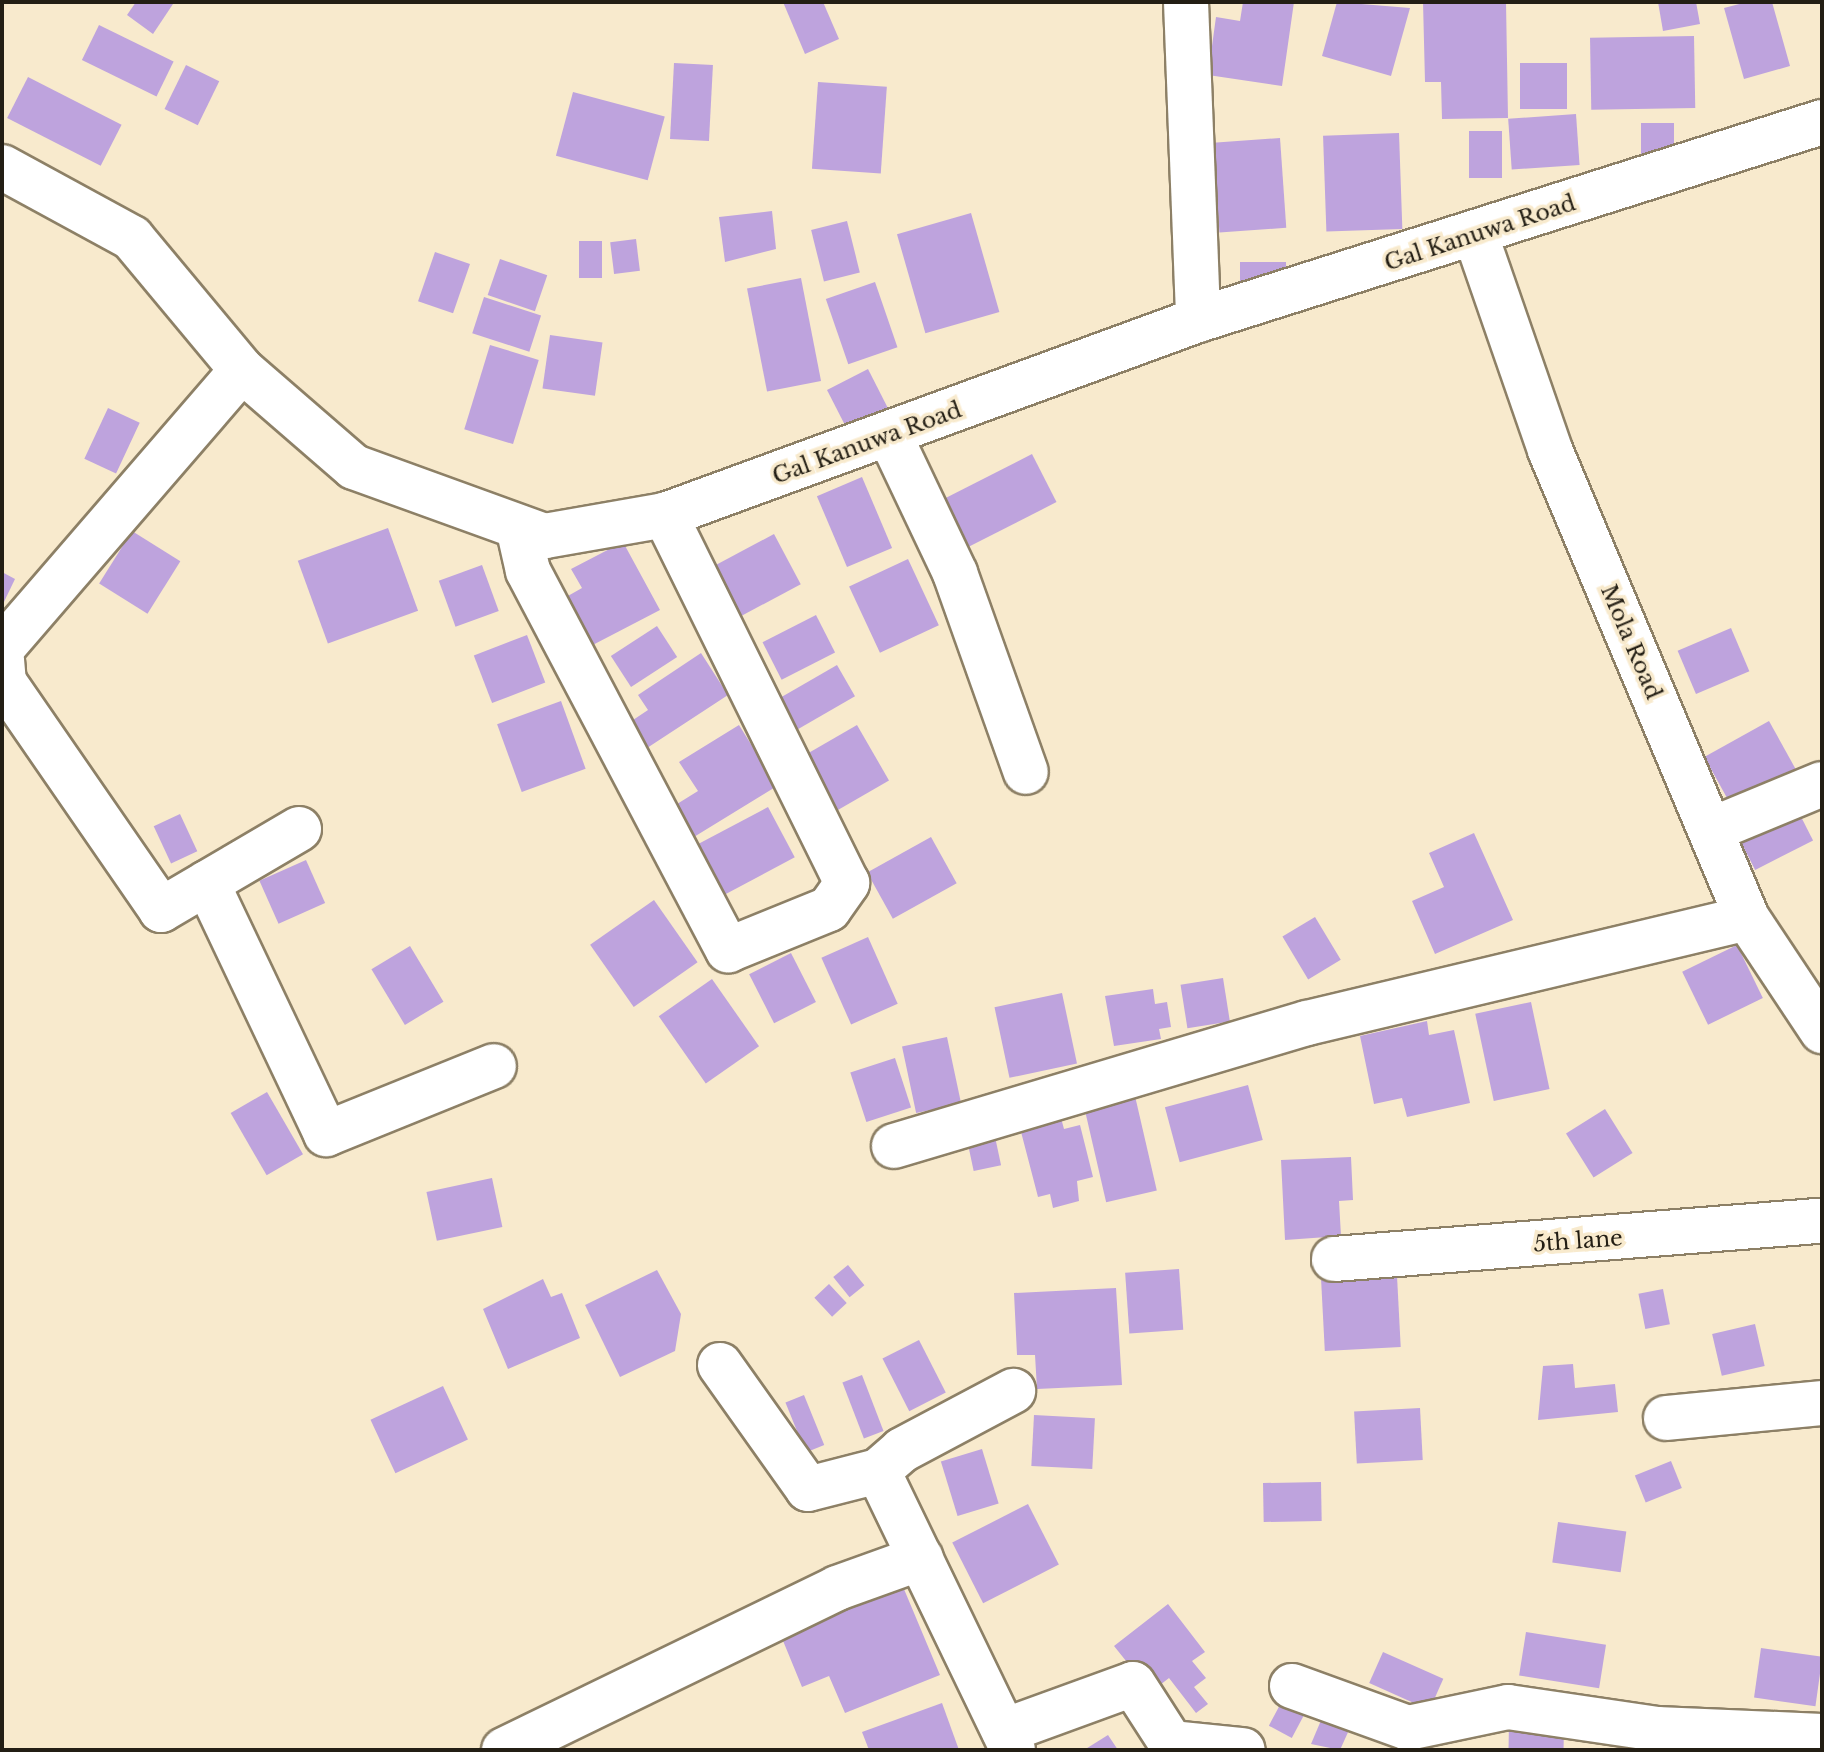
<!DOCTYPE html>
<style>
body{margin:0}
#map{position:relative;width:1824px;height:1752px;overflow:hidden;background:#f8eacd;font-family:"Libre Baskerville",serif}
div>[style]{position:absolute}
.building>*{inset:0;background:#bea3dd;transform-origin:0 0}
.roads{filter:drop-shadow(2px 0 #8d8066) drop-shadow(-2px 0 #8d8066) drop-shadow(0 2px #8d8066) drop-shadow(0 -2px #8d8066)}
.street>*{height:44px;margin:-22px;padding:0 22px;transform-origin:22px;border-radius:22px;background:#fff}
span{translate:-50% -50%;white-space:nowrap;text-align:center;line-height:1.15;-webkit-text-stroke:7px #f8eacd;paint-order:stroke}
.street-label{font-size:22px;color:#231e14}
.frame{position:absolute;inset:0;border:4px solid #231e14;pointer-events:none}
</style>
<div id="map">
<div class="building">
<i style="clip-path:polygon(136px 2px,170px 2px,173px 4px,153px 34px,127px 15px)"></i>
<i style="clip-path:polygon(783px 2px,823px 2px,839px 39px,805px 54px)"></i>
<i style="clip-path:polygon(1243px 2px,1294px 2px,1282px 86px,1208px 75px,1216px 17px,1240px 21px)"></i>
<i style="clip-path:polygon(1337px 2px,1410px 8px,1391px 76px,1322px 56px)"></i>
<i style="clip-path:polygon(1423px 2px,1506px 2px,1508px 118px,1442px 119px,1441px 82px,1425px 82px)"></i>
<i style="clip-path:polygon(1658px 2px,1696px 2px,1700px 24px,1663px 31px)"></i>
<i style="clip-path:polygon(1747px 2px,1772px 2px,1790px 66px,1744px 79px,1724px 8px)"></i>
<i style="left:99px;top:25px;width:83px;height:39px;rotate:26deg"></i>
<i style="left:1694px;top:36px;width:72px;height:104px;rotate:89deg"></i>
<i style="left:674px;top:63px;width:39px;height:76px;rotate:3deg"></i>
<i style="left:1520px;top:63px;width:47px;height:46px"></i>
<i style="left:186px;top:65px;width:37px;height:49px;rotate:26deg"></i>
<i style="left:28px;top:77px;width:105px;height:46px;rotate:27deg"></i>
<i style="left:818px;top:82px;width:69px;height:87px;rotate:4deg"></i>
<i style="left:573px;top:92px;width:95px;height:66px;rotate:15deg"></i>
<i style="left:1576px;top:114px;width:51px;height:68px;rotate:86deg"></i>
<i style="left:1641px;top:123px;width:33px;height:42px"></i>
<i style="left:1469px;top:131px;width:33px;height:47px"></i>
<i style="left:1399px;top:133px;width:96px;height:76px;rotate:88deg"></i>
<i style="left:1280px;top:138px;width:90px;height:67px;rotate:86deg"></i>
<i style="clip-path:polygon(772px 211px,776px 249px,725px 262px,719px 217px)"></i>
<i style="left:971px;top:213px;width:103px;height:77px;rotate:74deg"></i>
<i style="left:847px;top:221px;width:53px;height:37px;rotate:76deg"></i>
<i style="left:636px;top:239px;width:32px;height:26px;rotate:83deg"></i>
<i style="left:579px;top:241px;width:23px;height:37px"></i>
<i style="left:435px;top:252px;width:37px;height:52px;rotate:19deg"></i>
<i style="left:500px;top:259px;width:50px;height:38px;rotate:19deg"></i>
<i style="left:1240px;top:262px;width:46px;height:20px"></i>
<i style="left:801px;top:278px;width:105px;height:55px;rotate:79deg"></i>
<i style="left:875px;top:282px;width:69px;height:52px;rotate:71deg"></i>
<i style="left:484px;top:297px;width:60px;height:38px;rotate:18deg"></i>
<i style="left:550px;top:335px;width:53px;height:54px;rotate:8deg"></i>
<i style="left:490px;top:345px;width:51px;height:88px;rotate:17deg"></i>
<i style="left:868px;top:369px;width:44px;height:46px;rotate:63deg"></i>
<i style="left:108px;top:408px;width:35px;height:56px;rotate:25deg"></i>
<i style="left:1032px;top:454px;width:54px;height:98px;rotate:63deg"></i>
<i style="left:862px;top:477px;width:77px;height:49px;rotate:67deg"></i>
<i style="left:388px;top:528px;width:88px;height:96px;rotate:70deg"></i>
<i style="left:132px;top:531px;width:57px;height:62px;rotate:32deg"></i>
<i style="left:774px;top:534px;width:57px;height:68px;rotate:62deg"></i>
<i style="clip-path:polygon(623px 542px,660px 610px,585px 649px,559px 601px,582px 588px,571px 569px)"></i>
<i style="left:908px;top:559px;width:73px;height:65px;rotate:65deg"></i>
<i style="left:482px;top:565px;width:49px;height:46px;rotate:70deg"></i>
<i style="clip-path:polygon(2px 572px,15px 579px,2px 606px)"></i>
<i style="left:816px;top:615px;width:42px;height:60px;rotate:63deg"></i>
<i style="left:657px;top:626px;width:37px;height:55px;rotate:57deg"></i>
<i style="left:1731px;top:628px;width:47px;height:58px;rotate:67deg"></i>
<i style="left:527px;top:635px;width:51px;height:57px;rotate:69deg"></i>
<i style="clip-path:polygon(701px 653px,728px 695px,644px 750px,627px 724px,648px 710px,638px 695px)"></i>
<i style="left:837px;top:665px;width:36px;height:69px;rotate:60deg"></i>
<i style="left:561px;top:701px;width:72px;height:68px;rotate:70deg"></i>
<i style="left:1769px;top:721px;width:63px;height:74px;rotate:61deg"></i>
<i style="clip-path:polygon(739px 725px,777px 786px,689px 840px,669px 809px,698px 791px,679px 762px)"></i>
<i style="left:857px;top:725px;width:64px;height:60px;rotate:60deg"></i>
<i style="left:1794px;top:803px;width:42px;height:65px;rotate:63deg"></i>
<i style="left:768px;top:807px;width:57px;height:86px;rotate:62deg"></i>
<i style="left:180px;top:814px;width:41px;height:29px;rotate:65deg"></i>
<i style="clip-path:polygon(1474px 833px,1513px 920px,1435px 954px,1412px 901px,1444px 887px,1429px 853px)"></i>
<i style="left:931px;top:837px;width:53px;height:73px;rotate:61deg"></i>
<i style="left:306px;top:860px;width:47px;height:51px;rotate:66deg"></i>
<i style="left:654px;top:900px;width:76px;height:78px;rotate:55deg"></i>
<i style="left:1315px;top:917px;width:50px;height:38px;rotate:59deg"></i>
<i style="left:868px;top:937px;width:73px;height:51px;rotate:66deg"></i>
<i style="left:1737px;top:945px;width:59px;height:61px;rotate:64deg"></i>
<i style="left:410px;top:946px;width:65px;height:45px;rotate:59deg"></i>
<i style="left:791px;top:953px;width:55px;height:47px;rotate:63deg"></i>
<i style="left:1223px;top:978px;width:44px;height:43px;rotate:81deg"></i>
<i style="left:712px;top:979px;width:82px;height:65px;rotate:55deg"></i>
<i style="clip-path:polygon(1153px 989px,1155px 1004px,1167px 1002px,1171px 1027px,1159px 1029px,1161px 1039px,1114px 1046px,1105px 996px)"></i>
<i style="left:1062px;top:993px;width:72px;height:69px;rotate:78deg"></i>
<i style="left:1531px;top:1002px;width:89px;height:57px;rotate:78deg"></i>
<i style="clip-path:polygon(1427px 1021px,1429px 1035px,1454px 1030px,1470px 1103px,1407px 1117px,1402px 1098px,1374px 1104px,1360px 1036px)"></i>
<i style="left:947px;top:1037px;width:68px;height:46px;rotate:78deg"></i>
<i style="left:895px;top:1058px;width:52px;height:47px;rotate:72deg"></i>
<i style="left:1248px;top:1085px;width:57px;height:86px;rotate:75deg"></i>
<i style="left:267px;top:1092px;width:72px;height:42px;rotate:60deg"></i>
<i style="left:1135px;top:1096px;width:97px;height:52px;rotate:77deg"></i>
<i style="left:1605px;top:1109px;width:52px;height:46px;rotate:58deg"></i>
<i style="clip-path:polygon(1061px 1118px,1064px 1129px,1080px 1125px,1093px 1177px,1077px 1181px,1079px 1201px,1053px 1208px,1050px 1194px,1038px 1197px,1020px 1128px)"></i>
<i style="left:994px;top:1132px;width:34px;height:28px;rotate:78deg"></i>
<i style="clip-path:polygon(1351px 1157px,1353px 1200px,1339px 1201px,1341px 1236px,1285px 1240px,1281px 1160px)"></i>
<i style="left:492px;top:1178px;width:50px;height:67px;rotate:78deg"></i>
<i style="left:848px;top:1265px;width:26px;height:19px;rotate:51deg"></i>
<i style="left:1179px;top:1269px;width:61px;height:54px;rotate:86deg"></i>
<i style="clip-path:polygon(657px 1270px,681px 1314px,675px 1351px,620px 1377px,585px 1305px)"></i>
<i style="left:1397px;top:1276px;width:71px;height:76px;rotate:87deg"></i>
<i style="clip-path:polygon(543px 1279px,551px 1297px,562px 1293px,580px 1338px,508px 1369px,483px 1309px)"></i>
<i style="left:829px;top:1284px;width:26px;height:20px;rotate:47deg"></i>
<i style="clip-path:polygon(1116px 1288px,1122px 1385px,1037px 1389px,1035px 1355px,1017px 1355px,1014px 1293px)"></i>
<i style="left:1663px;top:1289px;width:36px;height:25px;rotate:79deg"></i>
<i style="left:1755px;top:1324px;width:43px;height:44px;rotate:77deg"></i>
<i style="left:919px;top:1340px;width:59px;height:41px;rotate:63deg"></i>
<i style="clip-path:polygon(1573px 1364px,1575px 1388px,1615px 1384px,1618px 1412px,1538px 1420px,1543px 1366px)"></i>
<i style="left:862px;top:1375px;width:60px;height:21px;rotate:69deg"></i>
<i style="left:443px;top:1386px;width:59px;height:80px;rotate:65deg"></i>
<i style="left:804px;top:1395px;width:54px;height:20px;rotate:68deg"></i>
<i style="left:1420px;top:1408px;width:52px;height:66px;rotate:87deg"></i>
<i style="left:1034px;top:1415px;width:61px;height:51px;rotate:3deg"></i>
<i style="left:982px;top:1449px;width:57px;height:43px;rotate:73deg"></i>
<i style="left:1671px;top:1461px;width:29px;height:39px;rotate:68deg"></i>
<i style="left:1321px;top:1482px;width:39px;height:58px;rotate:89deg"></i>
<i style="left:1028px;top:1504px;width:68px;height:85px;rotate:63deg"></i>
<i style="left:1558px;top:1522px;width:69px;height:41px;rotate:8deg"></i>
<i style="clip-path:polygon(901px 1582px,940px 1675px,845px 1713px,829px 1676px,802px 1687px,779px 1631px)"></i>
<i style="clip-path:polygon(1168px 1604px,1205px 1652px,1192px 1661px,1206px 1678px,1194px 1687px,1208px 1704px,1196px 1713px,1169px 1678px,1151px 1692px,1114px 1646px)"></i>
<i style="left:1526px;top:1632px;width:81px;height:44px;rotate:9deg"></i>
<i style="left:1761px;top:1648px;width:62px;height:50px;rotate:8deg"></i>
<i style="left:1383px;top:1652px;width:66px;height:34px;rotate:24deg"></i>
<i style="left:1282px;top:1701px;width:26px;height:28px;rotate:28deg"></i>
<i style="clip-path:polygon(942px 1703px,959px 1750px,869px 1750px,862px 1732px)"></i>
<i style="clip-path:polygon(1322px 1718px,1349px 1730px,1340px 1750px,1311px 1744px)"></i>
<i style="left:1509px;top:1723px;width:55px;height:27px;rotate:1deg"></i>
<i style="clip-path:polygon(1108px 1735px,1118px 1750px,1084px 1750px)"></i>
</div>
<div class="roads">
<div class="street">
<i style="left:1186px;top:2px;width:318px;rotate:87.8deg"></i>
<i style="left:2px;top:167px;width:148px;rotate:28.6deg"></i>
<i style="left:132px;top:238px;width:172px;rotate:50.2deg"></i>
<i style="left:242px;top:370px;width:148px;rotate:40.9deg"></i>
<i style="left:354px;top:467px;width:203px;rotate:19.9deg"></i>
<i style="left:545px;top:536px;width:122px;rotate:-9.9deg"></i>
<i style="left:665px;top:515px;width:568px;rotate:-20.1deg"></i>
<i style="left:1198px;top:320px;width:655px;rotate:-17.6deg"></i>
<i style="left:1476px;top:236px;width:226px;rotate:70.9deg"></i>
<i style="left:1550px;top:450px;width:508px;rotate:67.17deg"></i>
<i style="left:1747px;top:918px;width:136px;rotate:56.4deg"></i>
<i style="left:890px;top:436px;width:152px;rotate:64.6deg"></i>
<i style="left:955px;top:573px;width:211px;rotate:70.4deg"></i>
<i style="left:518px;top:527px;width:45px;rotate:77.2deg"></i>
<i style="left:528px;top:571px;width:429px;rotate:62.2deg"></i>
<i style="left:728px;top:950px;width:109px;rotate:-22.1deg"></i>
<i style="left:829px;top:909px;width:32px;rotate:-55deg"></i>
<i style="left:847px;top:883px;width:411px;rotate:-116.3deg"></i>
<i style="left:2px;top:648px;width:367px;rotate:-49.2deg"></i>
<i style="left:2px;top:660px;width:22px;rotate:85deg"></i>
<i style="left:4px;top:682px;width:277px;rotate:55.4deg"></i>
<i style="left:161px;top:910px;width:160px;rotate:-30.4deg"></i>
<i style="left:1711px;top:830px;width:120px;rotate:-22.5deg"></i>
<i style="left:207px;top:883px;width:278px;rotate:64.6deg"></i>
<i style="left:326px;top:1134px;width:181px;rotate:-22deg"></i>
<i style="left:894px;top:1146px;width:431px;rotate:-16.6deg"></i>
<i style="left:1307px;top:1023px;width:452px;rotate:-13.4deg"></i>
<i style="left:1334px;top:1259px;width:489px;rotate:-4.5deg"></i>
<i style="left:720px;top:1365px;width:152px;rotate:54.6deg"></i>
<i style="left:808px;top:1489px;width:72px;rotate:-14.4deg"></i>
<i style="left:878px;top:1471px;width:310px;rotate:64.2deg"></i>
<i style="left:1666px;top:1418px;width:157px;rotate:-5.5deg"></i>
<i style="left:878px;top:1471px;width:32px;rotate:-41deg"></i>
<i style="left:902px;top:1450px;width:126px;rotate:-28deg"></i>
<i style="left:1292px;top:1686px;width:123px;rotate:19.9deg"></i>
<i style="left:1408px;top:1728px;width:102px;rotate:-11.9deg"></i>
<i style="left:1508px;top:1707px;width:151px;rotate:8.4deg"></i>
<i style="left:1657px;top:1729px;width:165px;rotate:2.4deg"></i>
<i style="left:1004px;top:1731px;width:137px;rotate:-20deg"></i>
<i style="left:1133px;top:1684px;width:70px;rotate:57.2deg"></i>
<i style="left:1171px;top:1743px;width:72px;rotate:5.6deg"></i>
<i style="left:504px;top:1750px;width:370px;rotate:-25.9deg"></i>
<i style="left:837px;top:1588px;width:89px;rotate:-19.7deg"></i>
</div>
</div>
<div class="street-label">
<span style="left:1480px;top:233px;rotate:-18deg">Gal Kanuwa Road</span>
<span style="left:867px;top:443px;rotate:-20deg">Gal Kanuwa Road</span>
<span style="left:1631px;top:642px;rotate:67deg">Mola Road</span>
<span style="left:1578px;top:1241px;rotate:-4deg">5th lane</span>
</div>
<div class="frame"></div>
</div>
